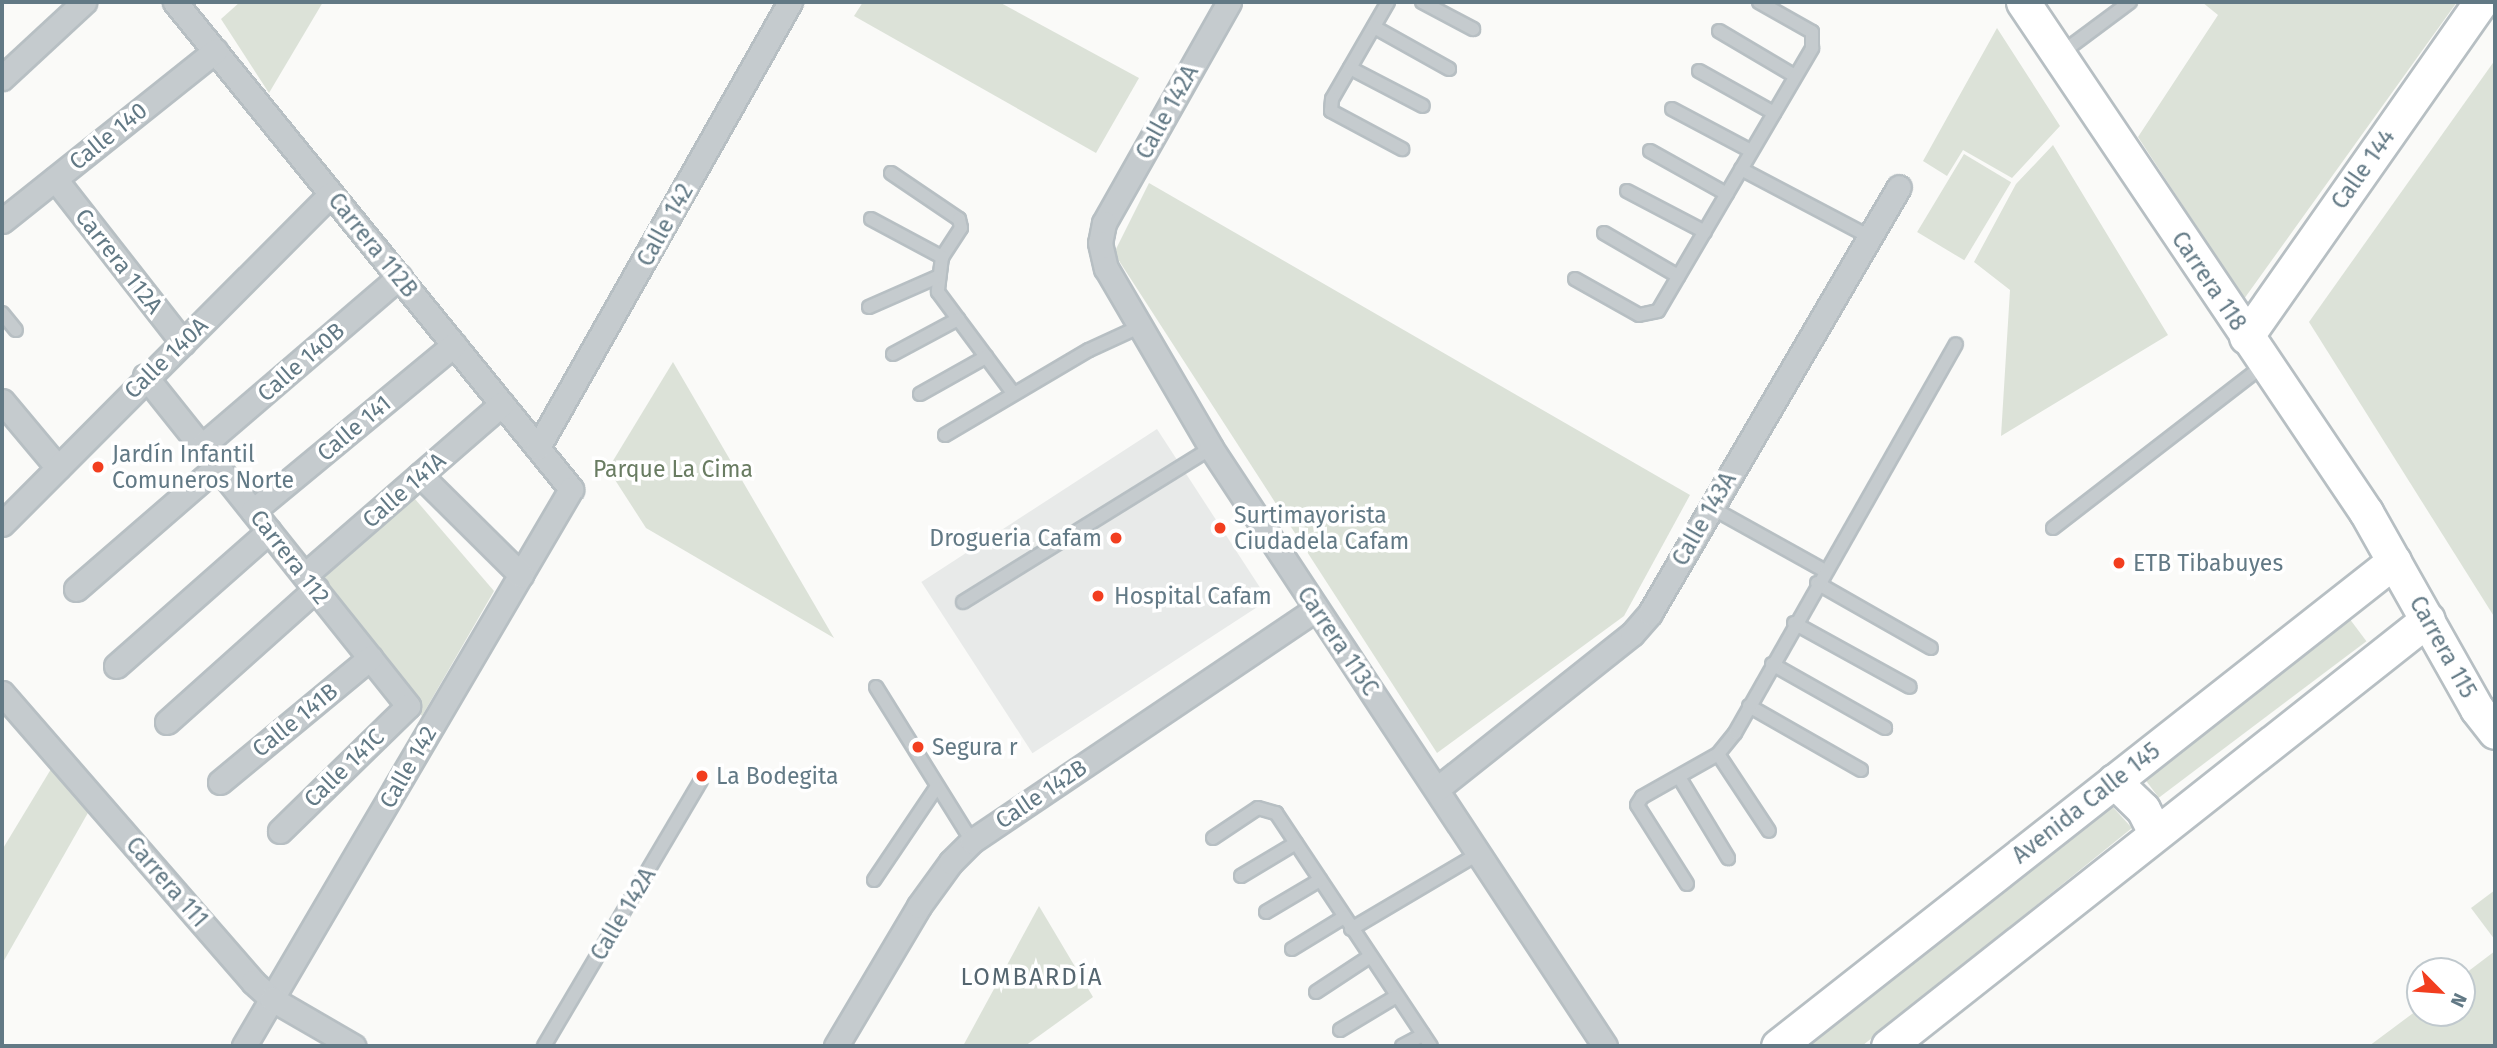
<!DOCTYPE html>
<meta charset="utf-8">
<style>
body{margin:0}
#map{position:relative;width:2497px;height:1048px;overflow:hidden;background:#fafaf8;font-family:"Fira Sans",sans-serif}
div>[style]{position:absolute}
.built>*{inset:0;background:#e8eae9;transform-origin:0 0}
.green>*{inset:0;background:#dce2d8;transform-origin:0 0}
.roads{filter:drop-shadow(2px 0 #b7bfc3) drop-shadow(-2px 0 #b7bfc3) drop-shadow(0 2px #b7bfc3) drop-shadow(0 -2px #b7bfc3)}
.lane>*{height:12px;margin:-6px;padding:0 6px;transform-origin:6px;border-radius:6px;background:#c5cbce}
.street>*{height:23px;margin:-11.5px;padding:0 11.5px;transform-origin:11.5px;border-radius:11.5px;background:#c5cbce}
.secondary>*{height:33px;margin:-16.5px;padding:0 16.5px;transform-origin:16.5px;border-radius:16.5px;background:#fff}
.dots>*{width:19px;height:19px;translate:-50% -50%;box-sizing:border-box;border:4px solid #fff;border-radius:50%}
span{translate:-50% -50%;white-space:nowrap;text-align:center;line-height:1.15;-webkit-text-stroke:7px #fff;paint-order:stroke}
.street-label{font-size:23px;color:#627985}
.poi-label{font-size:23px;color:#627985}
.left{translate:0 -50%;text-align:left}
.right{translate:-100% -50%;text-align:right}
.park-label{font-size:23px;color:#697c62}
.neighbourhood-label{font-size:24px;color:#556670;letter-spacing:2px}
.frame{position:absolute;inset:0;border:4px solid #627985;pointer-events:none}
.north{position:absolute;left:2406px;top:957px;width:70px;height:70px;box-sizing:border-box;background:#fff;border:2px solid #c0c9ce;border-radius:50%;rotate:115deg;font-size:19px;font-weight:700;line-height:28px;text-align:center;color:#627985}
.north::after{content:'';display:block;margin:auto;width:24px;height:32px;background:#f23e1f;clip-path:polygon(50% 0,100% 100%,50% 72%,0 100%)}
</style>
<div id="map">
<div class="built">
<i style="left:1157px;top:429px;width:204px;height:281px;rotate:57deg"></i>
</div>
<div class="green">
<i style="clip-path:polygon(240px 2px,323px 2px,269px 93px,221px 19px)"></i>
<i style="clip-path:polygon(863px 2px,999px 2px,1139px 78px,1096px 153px,854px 16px)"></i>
<i style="clip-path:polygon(2202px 2px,2457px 2px,2244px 299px,2138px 137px,2218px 15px)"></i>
<i style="clip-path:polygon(1997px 28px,2060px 126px,2012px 178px,1963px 150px,1947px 176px,1923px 161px)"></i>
<i style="clip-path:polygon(2495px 60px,2495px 618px,2309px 322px)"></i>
<i style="clip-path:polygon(2053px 145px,2168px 335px,2001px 436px,2010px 290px,1974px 262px,2016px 184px)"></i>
<i style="left:1964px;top:154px;width:55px;height:91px;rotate:31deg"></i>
<i style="clip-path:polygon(1149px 183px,1690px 495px,1624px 616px,1437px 753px,1114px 253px)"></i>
<i style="clip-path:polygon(673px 362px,834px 638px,646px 528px,608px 469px)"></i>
<i style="clip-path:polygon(409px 492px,494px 591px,422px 716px,313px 582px)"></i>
<i style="left:2346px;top:614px;width:34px;height:260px;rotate:53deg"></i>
<i style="clip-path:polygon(51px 769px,89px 811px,2px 964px,2px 850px)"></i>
<i style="clip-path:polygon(2110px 804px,2132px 828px,1862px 1046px,1807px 1046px)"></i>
<i style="clip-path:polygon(2495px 890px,2495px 940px,2471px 908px)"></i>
<i style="clip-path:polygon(1039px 906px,1093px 997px,1025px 1046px,963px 1046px)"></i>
<i style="clip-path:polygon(2495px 951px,2495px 1046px,2369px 1046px,2420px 1008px,2420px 1013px,2462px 1013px,2462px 976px)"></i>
</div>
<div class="roads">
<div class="lane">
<i style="left:1388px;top:2px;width:112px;rotate:120deg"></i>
<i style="left:1332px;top:99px;width:12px;rotate:95deg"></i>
<i style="left:1331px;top:111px;width:81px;rotate:28.2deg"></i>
<i style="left:1422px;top:2px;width:58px;rotate:27.9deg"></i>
<i style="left:1374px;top:27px;width:86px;rotate:29.2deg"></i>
<i style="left:1719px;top:31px;width:88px;rotate:30.6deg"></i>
<i style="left:2060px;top:54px;width:87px;rotate:-36.6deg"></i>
<i style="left:1350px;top:68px;width:82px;rotate:27.5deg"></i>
<i style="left:1699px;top:71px;width:86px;rotate:29.2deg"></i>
<i style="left:1672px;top:109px;width:89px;rotate:28deg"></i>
<i style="left:1650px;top:151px;width:88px;rotate:29.2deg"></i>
<i style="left:1741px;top:169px;width:146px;rotate:27.8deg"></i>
<i style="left:891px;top:173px;width:82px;rotate:34.1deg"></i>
<i style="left:959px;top:219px;width:9px;rotate:77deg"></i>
<i style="left:961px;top:228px;width:35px;rotate:123deg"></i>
<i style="left:942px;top:257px;width:35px;rotate:97deg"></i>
<i style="left:938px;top:292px;width:126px;rotate:53.4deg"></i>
<i style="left:1627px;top:191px;width:88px;rotate:27.7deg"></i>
<i style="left:871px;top:219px;width:81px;rotate:28.2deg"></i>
<i style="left:1604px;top:233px;width:86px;rotate:30.2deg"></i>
<i style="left:1575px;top:279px;width:73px;rotate:29.4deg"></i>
<i style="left:1639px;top:315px;width:19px;rotate:-12deg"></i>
<i style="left:1658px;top:311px;width:305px;rotate:-59.6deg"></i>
<i style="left:1812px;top:48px;width:16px;rotate:-90deg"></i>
<i style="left:1812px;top:32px;width:61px;rotate:-150.5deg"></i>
<i style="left:869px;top:307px;width:74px;rotate:-23.8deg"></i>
<i style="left:2px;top:313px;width:22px;rotate:51deg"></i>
<i style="left:893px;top:354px;width:74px;rotate:-28.3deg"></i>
<i style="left:920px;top:394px;width:76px;rotate:-29.3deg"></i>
<i style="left:945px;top:435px;width:167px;rotate:-30.6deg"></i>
<i style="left:1089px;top:350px;width:55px;rotate:-24.7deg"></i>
<i style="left:1710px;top:507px;width:132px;rotate:29.1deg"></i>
<i style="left:2053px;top:528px;width:267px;rotate:-37.7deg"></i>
<i style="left:1817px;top:583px;width:131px;rotate:29.7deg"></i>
<i style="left:963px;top:602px;width:292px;rotate:-31.8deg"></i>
<i style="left:1794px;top:623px;width:132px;rotate:28.9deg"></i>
<i style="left:1772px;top:664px;width:130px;rotate:29.5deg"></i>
<i style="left:876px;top:687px;width:181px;rotate:58.1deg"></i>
<i style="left:1749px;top:706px;width:129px;rotate:29.7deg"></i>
<i style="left:1718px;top:754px;width:92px;rotate:56.5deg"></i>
<i style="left:1679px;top:777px;width:95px;rotate:58.8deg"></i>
<i style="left:1213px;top:838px;width:54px;rotate:-33.7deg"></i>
<i style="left:1258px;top:808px;width:19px;rotate:16deg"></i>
<i style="left:1276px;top:813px;width:280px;rotate:56.4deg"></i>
<i style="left:1241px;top:876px;width:64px;rotate:-31deg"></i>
<i style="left:874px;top:880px;width:111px;rotate:-56deg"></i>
<i style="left:1687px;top:884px;width:93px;rotate:-122.3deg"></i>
<i style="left:1637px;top:805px;width:9px;rotate:-58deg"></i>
<i style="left:1642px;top:797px;width:87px;rotate:-29.5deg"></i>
<i style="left:1718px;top:754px;width:27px;rotate:-51deg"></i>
<i style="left:1735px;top:733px;width:447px;rotate:-60.4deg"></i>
<i style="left:1266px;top:912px;width:63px;rotate:-30.7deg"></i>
<i style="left:1351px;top:929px;width:147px;rotate:-30.6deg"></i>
<i style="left:1292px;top:949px;width:61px;rotate:-31.6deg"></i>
<i style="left:1316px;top:992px;width:64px;rotate:-33.4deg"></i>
<i style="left:1340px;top:1030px;width:64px;rotate:-31deg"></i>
<i style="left:544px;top:1046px;width:308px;rotate:-59.4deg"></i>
<i style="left:1402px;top:1046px;width:24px;rotate:-28deg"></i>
</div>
<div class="street">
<i style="left:175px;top:2px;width:628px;rotate:50.88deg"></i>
<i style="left:571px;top:489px;width:646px;rotate:120.42deg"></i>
<i style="left:1229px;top:2px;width:254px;rotate:119.5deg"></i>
<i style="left:1104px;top:223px;width:20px;rotate:101deg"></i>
<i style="left:1100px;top:243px;width:26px;rotate:77deg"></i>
<i style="left:1106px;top:268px;width:208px;rotate:59.7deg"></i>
<i style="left:1211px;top:448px;width:716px;rotate:56.62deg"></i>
<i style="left:2px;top:78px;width:112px;rotate:-42.8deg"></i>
<i style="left:55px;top:179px;width:208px;rotate:52deg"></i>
<i style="left:2px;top:221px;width:273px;rotate:-38.6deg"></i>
<i style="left:145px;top:376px;width:422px;rotate:51.4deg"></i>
<i style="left:408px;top:706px;width:179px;rotate:135.7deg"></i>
<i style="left:2px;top:401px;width:87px;rotate:50.1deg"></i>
<i style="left:202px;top:446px;width:260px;rotate:-40.6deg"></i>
<i style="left:538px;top:447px;width:511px;rotate:-60.48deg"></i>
<i style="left:420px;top:475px;width:142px;rotate:44.7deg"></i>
<i style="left:253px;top:511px;width:261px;rotate:-39.6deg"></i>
<i style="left:2px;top:524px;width:466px;rotate:-45.1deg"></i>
<i style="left:305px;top:575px;width:261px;rotate:-41deg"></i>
<i style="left:76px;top:589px;width:188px;rotate:-40.9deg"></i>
<i style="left:116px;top:666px;width:204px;rotate:-41.4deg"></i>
<i style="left:2px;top:693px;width:383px;rotate:49deg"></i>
<i style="left:253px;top:982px;width:25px;rotate:42deg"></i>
<i style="left:272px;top:999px;width:94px;rotate:30.1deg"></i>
<i style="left:167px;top:722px;width:200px;rotate:-41.8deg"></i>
<i style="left:220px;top:782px;width:195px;rotate:-39.6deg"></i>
<i style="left:1437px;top:789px;width:249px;rotate:-38.5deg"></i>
<i style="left:1632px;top:634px;width:28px;rotate:-49deg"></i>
<i style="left:1650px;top:613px;width:493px;rotate:-59.7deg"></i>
<i style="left:836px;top:1046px;width:163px;rotate:-59.3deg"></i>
<i style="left:919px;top:906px;width:54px;rotate:-54deg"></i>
<i style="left:951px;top:862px;width:30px;rotate:-45deg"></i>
<i style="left:972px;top:841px;width:415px;rotate:-34deg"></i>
</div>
<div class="secondary">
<i style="left:2023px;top:2px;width:615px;rotate:56.08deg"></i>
<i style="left:2366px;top:512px;width:226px;rotate:60.6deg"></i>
<i style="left:2477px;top:709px;width:29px;rotate:52deg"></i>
<i style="left:2246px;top:337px;width:409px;rotate:-55deg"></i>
<i style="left:2114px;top:781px;width:40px;rotate:44deg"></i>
<i style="left:2143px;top:809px;width:27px;rotate:63deg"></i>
<i style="left:1778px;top:1046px;width:784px;rotate:-38.21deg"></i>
<i style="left:1888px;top:1046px;width:688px;rotate:-38.33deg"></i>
</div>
</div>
<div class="dots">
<i style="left:98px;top:467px;background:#f23e1f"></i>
<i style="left:1220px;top:528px;background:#f23e1f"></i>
<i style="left:1116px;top:538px;background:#f23e1f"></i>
<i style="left:2119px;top:563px;background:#f23e1f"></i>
<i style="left:1098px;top:596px;background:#f23e1f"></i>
<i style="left:918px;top:747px;background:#f23e1f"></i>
<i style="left:702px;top:776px;background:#f23e1f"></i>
</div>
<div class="street-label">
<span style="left:1167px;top:112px;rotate:-61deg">Calle 142A</span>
<span style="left:108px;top:136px;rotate:-39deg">Calle 140</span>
<span style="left:2363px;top:169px;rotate:-55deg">Calle 144</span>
<span style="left:665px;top:225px;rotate:-61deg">Calle 142</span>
<span style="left:373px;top:245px;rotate:51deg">Carrera 112B</span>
<span style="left:119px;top:261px;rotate:52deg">Carrera 112A</span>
<span style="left:2209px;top:281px;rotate:56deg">Carrera 118</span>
<span style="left:166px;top:358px;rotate:-44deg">Calle 140A</span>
<span style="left:301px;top:362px;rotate:-41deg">Calle 140B</span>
<span style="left:354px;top:428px;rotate:-40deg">Calle 141</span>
<span style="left:404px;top:490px;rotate:-41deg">Calle 141A</span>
<span style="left:1704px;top:519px;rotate:-60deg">Calle 143A</span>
<span style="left:290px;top:557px;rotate:52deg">Carrera 112</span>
<span style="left:1338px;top:641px;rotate:56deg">Carrera 113C</span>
<span style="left:2443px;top:647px;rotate:61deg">Carrera 115</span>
<span style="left:295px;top:720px;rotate:-39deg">Calle 141B</span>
<span style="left:408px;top:767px;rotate:-60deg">Calle 142</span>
<span style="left:344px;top:768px;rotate:-44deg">Calle 141C</span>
<span style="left:1041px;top:794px;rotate:-34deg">Calle 142B</span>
<span style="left:2086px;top:803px;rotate:-38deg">Avenida Calle 145</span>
<span style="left:167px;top:882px;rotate:49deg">Carrera 111</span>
<span style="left:623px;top:914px;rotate:-59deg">Calle 142A</span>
</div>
<div class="poi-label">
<span class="left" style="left:112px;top:467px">Jardín Infantil<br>Comuneros Norte</span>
<span class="left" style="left:1234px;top:528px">Surtimayorista<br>Ciudadela Cafam</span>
<span class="right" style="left:1102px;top:538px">Drogueria Cafam</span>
<span class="left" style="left:2133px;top:563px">ETB Tibabuyes</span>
<span class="left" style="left:1114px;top:596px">Hospital Cafam</span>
<span class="left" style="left:932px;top:747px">Segura r</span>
<span class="left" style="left:716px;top:776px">La Bodegita</span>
</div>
<div class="park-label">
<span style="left:673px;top:469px">Parque La Cima</span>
</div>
<div class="neighbourhood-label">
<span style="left:1032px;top:978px">LOMBARDÍA</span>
</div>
<div class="frame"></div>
<div class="north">N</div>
</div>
